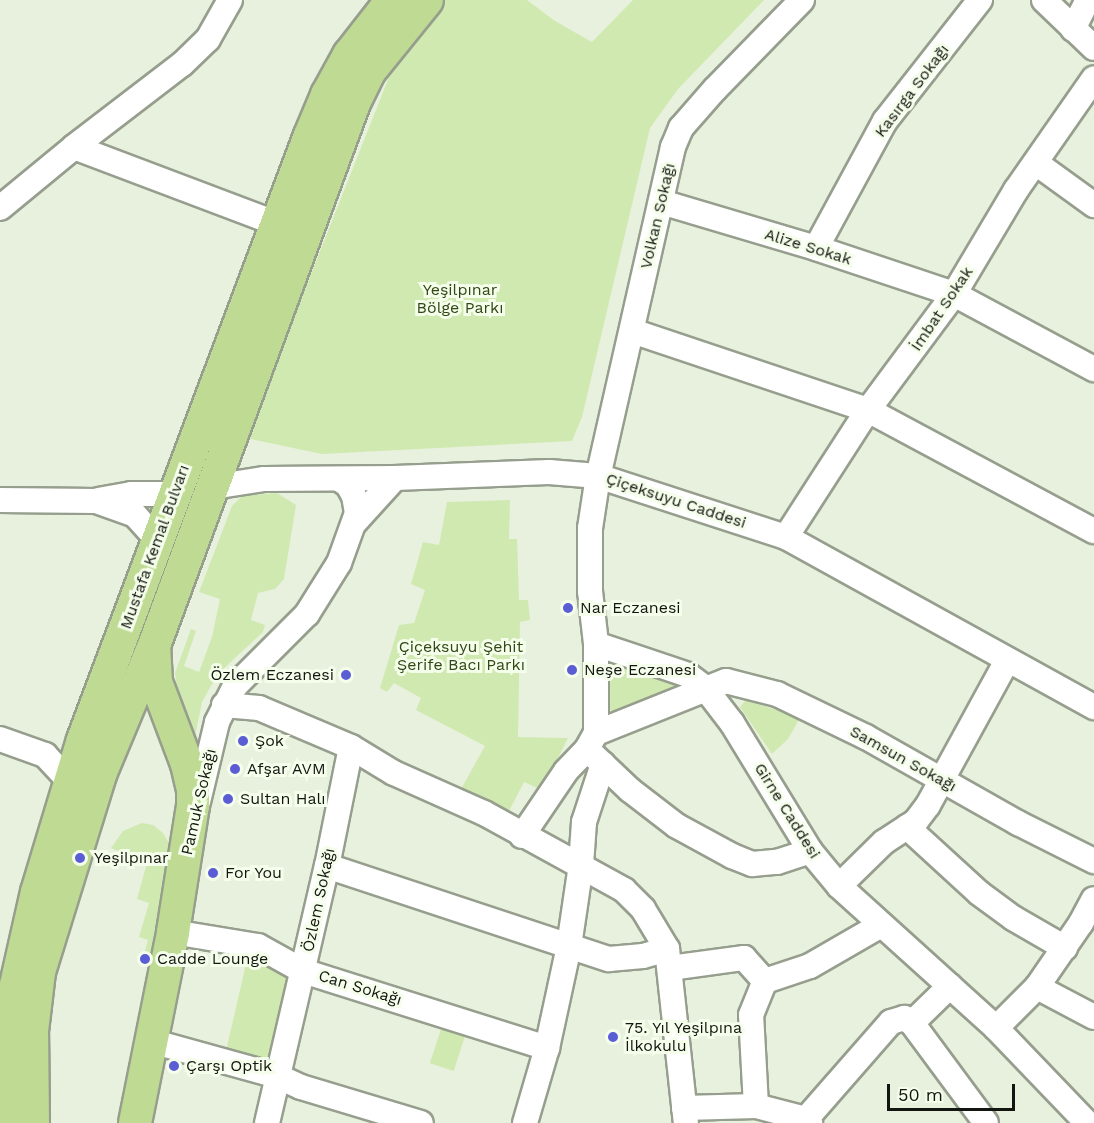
<!DOCTYPE html>
<meta charset="utf-8">
<style>
body{margin:0}
#map{position:relative;width:1094px;height:1123px;overflow:hidden;background:#e8f1de;font-family:"Work Sans",sans-serif}
div>[style]{position:absolute}
.green>*{inset:0;background:#d0e9b1;transform-origin:0 0}
.roads{filter:drop-shadow(2px 0 #969e8d) drop-shadow(-2px 0 #969e8d) drop-shadow(0 2px #969e8d) drop-shadow(0 -2px #969e8d)}
.minor>*{height:24px;margin:-12px;padding:0 12px;transform-origin:12px;border-radius:12px;background:#fff}
.major>*{height:32px;margin:-16px;padding:0 16px;transform-origin:16px;border-radius:16px;background:#bfda93}
.dots>*{width:16px;height:16px;translate:-50% -50%;box-sizing:border-box;border:3px solid #f5feeb;border-radius:50%}
span{translate:-50% -50%;white-space:nowrap;text-align:center;line-height:1.15;-webkit-text-stroke:6px #f5feeb;paint-order:stroke}
.street-label{font-size:16px;color:#131610}
.park-label{font-size:16px;color:#334615}
.poi-label{font-size:16px;color:#131610}
.left{translate:0 -50%;text-align:left}
.right{translate:-100% -50%;text-align:right}
.scale{position:absolute;left:887px;top:1084px;width:128px;height:27px;box-sizing:border-box;border:3px solid #131610;border-top:0;padding-left:8px;font-size:18px;line-height:21px;white-space:nowrap;color:#131610;-webkit-text-stroke:4px #f5feeb;paint-order:stroke}
</style>
<div id="map">
<div class="green">
<i style="clip-path:polygon(445px 0,527px 0,555px 21px,592px 42px,633px 0,764px 0,678px 89px,650px 128px,582px 417px,572px 441px,322px 454px,246px 438px,391px 72px)"></i>
<i style="clip-path:polygon(277px 493px,296px 505px,284px 579px,275px 589px,258px 593px,251px 620px,265px 625px,263px 632px,221px 671px,211px 686px,202px 702px,195px 736px,178px 696px,175px 673px,191px 629px,196px 631px,184px 666px,199px 672px,212px 637px,220px 599px,199px 592px,232px 506px,242px 496px)"></i>
<i style="clip-path:polygon(510px 500px,509px 539px,517px 539px,519px 600px,528px 600px,530px 620px,520px 622px,518px 737px,568px 738px,542px 790px,524px 782px,509px 811px,460px 791px,485px 746px,416px 710px,421px 698px,394px 683px,387px 692px,380px 688px,399px 625px,414px 623px,425px 590px,411px 584px,423px 542px,439px 545px,447px 502px)"></i>
<i style="clip-path:polygon(615px 665px,677px 682px,677px 688px,674px 692px,615px 712px,607px 709px,606px 674px,609px 668px)"></i>
<i style="clip-path:polygon(746px 700px,800px 718px,788px 739px,772px 754px,740px 707px)"></i>
<i style="clip-path:polygon(142px 823px,153px 825px,163px 833px,175px 853px,154px 958px,144px 955px,148px 940px,139px 937px,149px 903px,137px 899px,147px 863px,111px 848px,123px 831px)"></i>
<i style="clip-path:polygon(248px 955px,281px 962px,290px 975px,271px 1061px,226px 1051px)"></i>
<i style="left:441px;top:1029px;width:25px;height:36px;rotate:18deg"></i>
</div>
<div class="roads">
<div class="minor">
<i style="left:230px;top:0;width:45px;rotate:119.4deg"></i>
<i style="left:208px;top:39px;width:36px;rotate:136deg"></i>
<i style="left:182px;top:64px;width:136px;rotate:142.5deg"></i>
<i style="left:74px;top:147px;width:215px;rotate:20.7deg"></i>
<i style="left:802px;top:0;width:124px;rotate:134.3deg"></i>
<i style="left:715px;top:89px;width:52px;rotate:131.1deg"></i>
<i style="left:681px;top:128px;width:21px;rotate:113deg"></i>
<i style="left:673px;top:147px;width:337px;rotate:102.8deg"></i>
<i style="left:598px;top:476px;width:53px;rotate:98.7deg"></i>
<i style="left:590px;top:528px;width:63px;rotate:90deg"></i>
<i style="left:590px;top:591px;width:53px;rotate:83.5deg"></i>
<i style="left:596px;top:644px;width:97px;rotate:18.6deg"></i>
<i style="left:688px;top:675px;width:21px;rotate:37deg"></i>
<i style="left:705px;top:688px;width:44px;rotate:52.4deg"></i>
<i style="left:732px;top:723px;width:150px;rotate:58.6deg"></i>
<i style="left:810px;top:851px;width:45px;rotate:50.4deg"></i>
<i style="left:839px;top:886px;width:212px;rotate:42.1deg"></i>
<i style="left:996px;top:1028px;width:132px;rotate:46.2deg"></i>
<i style="left:1044px;top:0;width:69px;rotate:43.8deg"></i>
<i style="left:1073px;top:29px;width:33px;rotate:-63deg"></i>
<i style="left:1036px;top:163px;width:72px;rotate:35.9deg"></i>
<i style="left:661px;top:202px;width:162px;rotate:16.5deg"></i>
<i style="left:816px;top:248px;width:145px;rotate:18.4deg"></i>
<i style="left:954px;top:294px;width:159px;rotate:28.2deg"></i>
<i style="left:0;top:208px;width:96px;rotate:-39.5deg"></i>
<i style="left:816px;top:248px;width:145px;rotate:-61.5deg"></i>
<i style="left:885px;top:121px;width:154px;rotate:-51.9deg"></i>
<i style="left:632px;top:331px;width:249px;rotate:18.5deg"></i>
<i style="left:868px;top:410px;width:256px;rotate:28.2deg"></i>
<i style="left:213px;top:487px;width:52px;rotate:-8.9deg"></i>
<i style="left:264px;top:479px;width:131px;rotate:-0.4deg"></i>
<i style="left:395px;top:478px;width:154px;rotate:-2.2deg"></i>
<i style="left:549px;top:472px;width:49px;rotate:4.7deg"></i>
<i style="left:598px;top:476px;width:198px;rotate:18deg"></i>
<i style="left:786px;top:537px;width:352px;rotate:28.9deg"></i>
<i style="left:0;top:500px;width:96px;rotate:0.6deg"></i>
<i style="left:96px;top:501px;width:41px;rotate:19.7deg"></i>
<i style="left:135px;top:515px;width:25px;rotate:48deg"></i>
<i style="left:152px;top:534px;width:12px;rotate:66deg"></i>
<i style="left:98px;top:500px;width:34px;rotate:-10deg"></i>
<i style="left:131px;top:494px;width:43px"></i>
<i style="left:355px;top:522px;width:59px;rotate:-47.7deg"></i>
<i style="left:786px;top:537px;width:151px;rotate:-57.2deg"></i>
<i style="left:868px;top:410px;width:144px;rotate:-53.4deg"></i>
<i style="left:954px;top:294px;width:121px;rotate:-59.2deg"></i>
<i style="left:1016px;top:190px;width:136px;rotate:-55.1deg"></i>
<i style="left:596px;top:644px;width:89px;rotate:90deg"></i>
<i style="left:224px;top:705px;width:35px;rotate:5deg"></i>
<i style="left:259px;top:708px;width:100px;rotate:23deg"></i>
<i style="left:351px;top:747px;width:50px;rotate:31.2deg"></i>
<i style="left:394px;top:773px;width:98px;rotate:24deg"></i>
<i style="left:484px;top:813px;width:160px;rotate:28.8deg"></i>
<i style="left:624px;top:890px;width:27px;rotate:45deg"></i>
<i style="left:643px;top:909px;width:47px;rotate:59deg"></i>
<i style="left:667px;top:949px;width:175px;rotate:83.8deg"></i>
<i style="left:0;top:739px;width:48px;rotate:19.6deg"></i>
<i style="left:45px;top:755px;width:38px;rotate:47deg"></i>
<i style="left:592px;top:754px;width:52px;rotate:43.5deg"></i>
<i style="left:630px;top:790px;width:59px;rotate:37.5deg"></i>
<i style="left:677px;top:826px;width:63px;rotate:28.6deg"></i>
<i style="left:732px;top:856px;width:22px;rotate:22deg"></i>
<i style="left:752px;top:864px;width:25px;rotate:-5deg"></i>
<i style="left:777px;top:862px;width:35px;rotate:-18deg"></i>
<i style="left:198px;top:802px;width:82px;rotate:-76.6deg"></i>
<i style="left:217px;top:722px;width:40px;rotate:-63.4deg"></i>
<i style="left:235px;top:686px;width:102px;rotate:-45deg"></i>
<i style="left:307px;top:614px;width:60px;rotate:-57.9deg"></i>
<i style="left:339px;top:563px;width:53px;rotate:-70.2deg"></i>
<i style="left:357px;top:513px;width:17px;rotate:-100deg"></i>
<i style="left:354px;top:496px;width:13px;rotate:-119deg"></i>
<i style="left:348px;top:485px;width:11px;rotate:-146deg"></i>
<i style="left:907px;top:827px;width:98px;rotate:42.5deg"></i>
<i style="left:979px;top:893px;width:42px;rotate:36.3deg"></i>
<i style="left:1013px;top:918px;width:60px;rotate:30deg"></i>
<i style="left:522px;top:836px;width:78px;rotate:-55.9deg"></i>
<i style="left:566px;top:771px;width:30px;rotate:-46deg"></i>
<i style="left:587px;top:749px;width:18px;rotate:-61deg"></i>
<i style="left:596px;top:733px;width:140px;rotate:-21.8deg"></i>
<i style="left:726px;top:681px;width:53px;rotate:14.3deg"></i>
<i style="left:777px;top:694px;width:99px;rotate:25.8deg"></i>
<i style="left:866px;top:737px;width:175px;rotate:29.5deg"></i>
<i style="left:1018px;top:823px;width:85px;rotate:26.6deg"></i>
<i style="left:327px;top:866px;width:297px;rotate:18.3deg"></i>
<i style="left:609px;top:959px;width:34px;rotate:-5deg"></i>
<i style="left:643px;top:956px;width:25px;rotate:-16deg"></i>
<i style="left:839px;top:886px;width:63px;rotate:-44.4deg"></i>
<i style="left:884px;top:842px;width:38px;rotate:-33deg"></i>
<i style="left:916px;top:821px;width:20px;rotate:-53deg"></i>
<i style="left:928px;top:805px;width:164px;rotate:-61.3deg"></i>
<i style="left:173px;top:932px;width:86px;rotate:9.4deg"></i>
<i style="left:258px;top:946px;width:51px;rotate:29.1deg"></i>
<i style="left:303px;top:971px;width:256px;rotate:17.5deg"></i>
<i style="left:670px;top:968px;width:75px;rotate:-7.7deg"></i>
<i style="left:744px;top:958px;width:31px;rotate:48deg"></i>
<i style="left:765px;top:981px;width:47px;rotate:-18.4deg"></i>
<i style="left:810px;top:966px;width:82px;rotate:-30deg"></i>
<i style="left:950px;top:986px;width:53px;rotate:135.8deg"></i>
<i style="left:912px;top:1023px;width:124px;rotate:53.5deg"></i>
<i style="left:1037px;top:987px;width:64px;rotate:27.8deg"></i>
<i style="left:996px;top:1028px;width:58px;rotate:-45deg"></i>
<i style="left:1037px;top:987px;width:78px;rotate:-55.5deg"></i>
<i style="left:1081px;top:923px;width:27px;rotate:-62deg"></i>
<i style="left:151px;top:1041px;width:131px;rotate:15.5deg"></i>
<i style="left:277px;top:1076px;width:26px;rotate:25deg"></i>
<i style="left:301px;top:1087px;width:125px;rotate:16.7deg"></i>
<i style="left:756px;top:1106px;width:91px;rotate:-93.1deg"></i>
<i style="left:751px;top:1015px;width:37px;rotate:-68deg"></i>
<i style="left:684px;top:1108px;width:72px;rotate:-1.6deg"></i>
<i style="left:756px;top:1106px;width:52px;rotate:14.6deg"></i>
<i style="left:806px;top:1119px;width:6px;rotate:45deg"></i>
<i style="left:806px;top:1119px;width:129px;rotate:-48.8deg"></i>
<i style="left:891px;top:1022px;width:14px;rotate:-17deg"></i>
<i style="left:904px;top:1018px;width:9px;rotate:32deg"></i>
<i style="left:267px;top:1123px;width:264px;rotate:-76.9deg"></i>
<i style="left:327px;top:866px;width:121px;rotate:-78.6deg"></i>
<i style="left:525px;top:1123px;width:78px;rotate:-73.7deg"></i>
<i style="left:547px;top:1048px;width:104px;rotate:-77.8deg"></i>
<i style="left:569px;top:946px;width:82px;rotate:-81.6deg"></i>
<i style="left:581px;top:865px;width:43px;rotate:-86deg"></i>
<i style="left:584px;top:822px;width:61px;rotate:-71.9deg"></i>
</div>
<div class="major">
<i style="left:12px;top:1123px;width:51px;rotate:-95.6deg"></i>
<i style="left:7px;top:1072px;width:87px;rotate:-84.1deg"></i>
<i style="left:16px;top:985px;width:95px;rotate:-77.3deg"></i>
<i style="left:37px;top:892px;width:159px;rotate:-73.2deg"></i>
<i style="left:83px;top:740px;width:643px;rotate:-69.42deg"></i>
<i style="left:309px;top:138px;width:47px;rotate:-67.3deg"></i>
<i style="left:327px;top:95px;width:46px;rotate:-61.2deg"></i>
<i style="left:349px;top:55px;width:70px;rotate:-52deg"></i>
<i style="left:33px;top:1123px;width:92px;rotate:-90.6deg"></i>
<i style="left:32px;top:1031px;width:59px;rotate:-83.2deg"></i>
<i style="left:39px;top:972px;width:209px;rotate:-72.8deg"></i>
<i style="left:101px;top:772px;width:140px;rotate:-67.3deg"></i>
<i style="left:155px;top:643px;width:576px;rotate:-69.77deg"></i>
<i style="left:354px;top:103px;width:34px;rotate:-64deg"></i>
<i style="left:369px;top:72px;width:92px;rotate:-51.1deg"></i>
<i style="left:135px;top:1123px;width:195px;rotate:-78.7deg"></i>
<i style="left:173px;top:932px;width:128px;rotate:-81deg"></i>
<i style="left:193px;top:806px;width:16px;rotate:-90deg"></i>
<i style="left:193px;top:790px;width:27px;rotate:-103deg"></i>
<i style="left:187px;top:764px;width:88px;rotate:-110.7deg"></i>
<i style="left:156px;top:682px;width:33px;rotate:-93deg"></i>
</div>
</div>
<div class="dots">
<i style="left:568px;top:608px;background:#5b5dd5"></i>
<i style="left:572px;top:670px;background:#5b5dd5"></i>
<i style="left:346px;top:675px;background:#5b5dd5"></i>
<i style="left:243px;top:741px;background:#5b5dd5"></i>
<i style="left:235px;top:769px;background:#5b5dd5"></i>
<i style="left:228px;top:799px;background:#5b5dd5"></i>
<i style="left:80px;top:858px;background:#5b5dd5"></i>
<i style="left:213px;top:873px;background:#5b5dd5"></i>
<i style="left:145px;top:959px;background:#5b5dd5"></i>
<i style="left:613px;top:1037px;background:#5b5dd5"></i>
<i style="left:174px;top:1066px;background:#5b5dd5"></i>
</div>
<div class="street-label">
<span style="left:912px;top:91px;rotate:-53deg">Kasırga Sokağı</span>
<span style="left:658px;top:216px;rotate:-77deg">Volkan Sokağı</span>
<span style="left:808px;top:247px;rotate:17deg">Alize Sokak</span>
<span style="left:942px;top:309px;rotate:-56deg">İmbat Sokak</span>
<span style="left:676px;top:501px;rotate:18deg">Çiçeksuyu Caddesi</span>
<span style="left:155px;top:547px;rotate:-70deg">Mustafa Kemal Bulvarı</span>
<span style="left:903px;top:759px;rotate:29deg">Samsun Sokağı</span>
<span style="left:199px;top:802px;rotate:-77deg">Pamuk Sokağı</span>
<span style="left:787px;top:811px;rotate:58deg">Girne Caddesi</span>
<span style="left:319px;top:900px;rotate:-78deg">Özlem Sokağı</span>
<span style="left:360px;top:988px;rotate:17deg">Can Sokağı</span>
</div>
<div class="park-label">
<span style="left:460px;top:299px">Yeşilpınar<br>Bölge Parkı</span>
<span style="left:461px;top:656px">Çiçeksuyu Şehit<br>Şerife Bacı Parkı</span>
</div>
<div class="poi-label">
<span class="left" style="left:580px;top:608px">Nar Eczanesi</span>
<span class="left" style="left:584px;top:670px">Neşe Eczanesi</span>
<span class="right" style="left:334px;top:675px">Özlem Eczanesi</span>
<span class="left" style="left:255px;top:741px">Şok</span>
<span class="left" style="left:247px;top:769px">Afşar AVM</span>
<span class="left" style="left:240px;top:799px">Sultan Halı</span>
<span class="left" style="left:94px;top:858px">Yeşilpınar</span>
<span class="left" style="left:225px;top:873px">For You</span>
<span class="left" style="left:157px;top:959px">Cadde Lounge</span>
<span class="left" style="left:625px;top:1037px">75. Yıl Yeşilpına<br>İlkokulu</span>
<span class="left" style="left:186px;top:1066px">Çarşı Optik</span>
</div>
<div class="scale">50 m</div>
</div>
